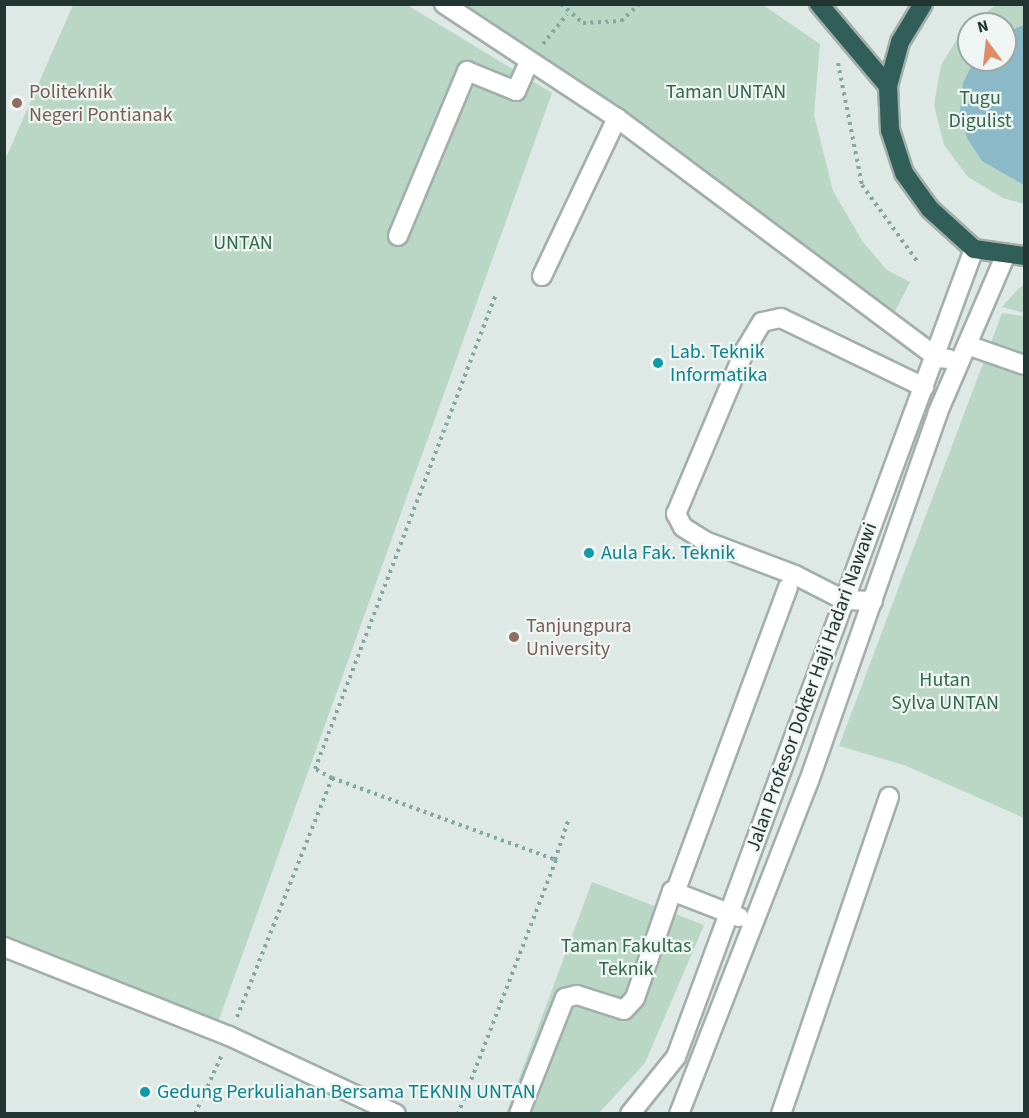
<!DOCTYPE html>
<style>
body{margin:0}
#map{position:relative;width:1029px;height:1118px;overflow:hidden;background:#dee8e4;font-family:"Source Sans 3",sans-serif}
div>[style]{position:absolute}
.green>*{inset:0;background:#b9d7c4}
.water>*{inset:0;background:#8cb9c7}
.path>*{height:4px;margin-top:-2px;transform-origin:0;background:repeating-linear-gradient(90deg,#82a89f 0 3px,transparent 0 7.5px)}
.roads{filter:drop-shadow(2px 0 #a2afab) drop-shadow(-2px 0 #a2afab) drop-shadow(0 2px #a2afab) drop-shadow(0 -2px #a2afab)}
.minor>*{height:18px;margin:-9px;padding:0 9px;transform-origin:9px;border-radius:9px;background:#fff}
.highway>*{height:18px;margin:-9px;padding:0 9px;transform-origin:9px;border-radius:9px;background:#315e58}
.dots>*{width:16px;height:16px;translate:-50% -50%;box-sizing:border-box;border:3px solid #eef5f2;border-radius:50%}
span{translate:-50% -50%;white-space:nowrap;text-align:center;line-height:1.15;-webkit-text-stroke:4.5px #eef5f2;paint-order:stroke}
.education-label{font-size:20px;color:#785e54}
.left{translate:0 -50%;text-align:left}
.park-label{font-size:20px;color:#31674a}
.culture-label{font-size:20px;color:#0d838f}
.street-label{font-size:20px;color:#223531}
.frame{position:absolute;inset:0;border:6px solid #223531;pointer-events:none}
.north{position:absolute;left:957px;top:12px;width:60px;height:60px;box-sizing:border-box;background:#eef5f2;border:2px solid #9ca8a5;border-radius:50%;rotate:345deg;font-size:16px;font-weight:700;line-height:24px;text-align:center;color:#223531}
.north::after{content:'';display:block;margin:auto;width:21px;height:27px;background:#e08c64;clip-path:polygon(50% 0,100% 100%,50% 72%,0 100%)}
</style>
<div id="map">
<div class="green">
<i style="clip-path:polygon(73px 5px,407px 5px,552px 93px,216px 1028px,5px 941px,5px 160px)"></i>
<i style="clip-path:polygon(454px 5px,763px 5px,820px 44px,814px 115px,833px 191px,863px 242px,887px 270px,910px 282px,890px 321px)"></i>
<i style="clip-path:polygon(1024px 5px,1024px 204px,1003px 198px,968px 177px,944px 145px,934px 105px,941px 65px,962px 31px,969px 24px,969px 60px,1005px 60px,1005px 24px,969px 24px,995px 6px)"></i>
<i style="clip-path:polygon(1024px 285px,1024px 313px,1002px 307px,1018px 289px)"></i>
<i style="clip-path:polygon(1002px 313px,1024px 316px,1024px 818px,904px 765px,839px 746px)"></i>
<i style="clip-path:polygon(592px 882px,704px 925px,645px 1063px,599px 1113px,506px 1114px)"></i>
</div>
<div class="water">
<i style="clip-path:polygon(1024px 25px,1024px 185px,982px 161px,967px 138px,960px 111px,963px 83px,974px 60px,1005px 60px,1005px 33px)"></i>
</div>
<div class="path">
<i style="left:561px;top:4px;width:29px;rotate:41deg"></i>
<i style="left:583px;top:23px;width:38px;rotate:-3deg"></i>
<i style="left:621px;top:21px;width:25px;rotate:-43deg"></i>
<i style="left:543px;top:44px;width:38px;rotate:-51deg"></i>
<i style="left:838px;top:63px;width:124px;rotate:78.9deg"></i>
<i style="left:862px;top:185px;width:94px;rotate:54.1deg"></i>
<i style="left:1023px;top:293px;width:1px"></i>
<i style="left:332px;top:778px;width:239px;rotate:20.1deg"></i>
<i style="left:556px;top:860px;width:272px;rotate:111.1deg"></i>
<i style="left:555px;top:860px;width:41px;rotate:-71.6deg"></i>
<i style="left:237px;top:1017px;width:257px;rotate:-68.3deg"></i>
<i style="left:332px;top:778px;width:19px;rotate:-152deg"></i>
<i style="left:315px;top:769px;width:508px;rotate:-69.14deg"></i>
<i style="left:195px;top:1114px;width:63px;rotate:-65.5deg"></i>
</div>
<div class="roads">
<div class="minor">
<i style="left:444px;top:4px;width:207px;rotate:33.4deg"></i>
<i style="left:617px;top:118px;width:401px;rotate:36.8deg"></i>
<i style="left:938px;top:358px;width:11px;rotate:5deg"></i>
<i style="left:398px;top:236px;width:179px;rotate:-67.3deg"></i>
<i style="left:467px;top:71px;width:53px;rotate:22.2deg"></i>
<i style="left:516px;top:91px;width:30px;rotate:-66deg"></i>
<i style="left:542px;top:276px;width:175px;rotate:-64.6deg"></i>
<i style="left:967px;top:345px;width:60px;rotate:19.3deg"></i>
<i style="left:873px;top:601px;width:29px;rotate:-178deg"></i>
<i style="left:844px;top:600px;width:55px;rotate:-153deg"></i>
<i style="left:795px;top:575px;width:96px;rotate:-159.3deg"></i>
<i style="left:705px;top:541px;width:26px;rotate:-148deg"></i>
<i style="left:683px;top:527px;width:15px;rotate:-118deg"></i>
<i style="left:676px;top:514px;width:176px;rotate:-67.2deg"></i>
<i style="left:744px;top:352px;width:35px;rotate:-59deg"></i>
<i style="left:762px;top:322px;width:19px;rotate:-12deg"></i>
<i style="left:781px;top:318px;width:159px;rotate:25.8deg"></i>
<i style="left:676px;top:890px;width:322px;rotate:-69.7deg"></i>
<i style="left:4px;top:947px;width:242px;rotate:21.6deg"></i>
<i style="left:229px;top:1036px;width:184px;rotate:25deg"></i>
<i style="left:519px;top:1114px;width:125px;rotate:-68.4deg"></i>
<i style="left:565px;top:998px;width:12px;rotate:-14deg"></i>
<i style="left:577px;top:995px;width:49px;rotate:17.7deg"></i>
<i style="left:624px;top:1010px;width:16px;rotate:-47deg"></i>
<i style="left:635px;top:998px;width:113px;rotate:-70.9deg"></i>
<i style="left:672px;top:891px;width:72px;rotate:21.2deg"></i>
<i style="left:630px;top:1114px;width:73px;rotate:-51.1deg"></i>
<i style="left:676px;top:1057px;width:861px;rotate:-69.76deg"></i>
<i style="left:679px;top:1114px;width:357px;rotate:-68.7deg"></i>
<i style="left:809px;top:781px;width:391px;rotate:-70.7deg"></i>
<i style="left:938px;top:412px;width:172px;rotate:-66.7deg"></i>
<i style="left:781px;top:1114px;width:335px;rotate:-71.2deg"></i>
</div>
<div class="highway">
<i style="left:819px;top:4px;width:107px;rotate:49.9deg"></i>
<i style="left:923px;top:4px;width:44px;rotate:121.2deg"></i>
<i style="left:900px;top:42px;width:46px;rotate:105.3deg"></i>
<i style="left:888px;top:86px;width:44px;rotate:87.4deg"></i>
<i style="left:890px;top:130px;width:45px;rotate:72deg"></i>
<i style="left:904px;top:173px;width:44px;rotate:54.2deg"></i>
<i style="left:930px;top:209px;width:59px;rotate:42.3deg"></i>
<i style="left:974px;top:249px;width:50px;rotate:8deg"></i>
</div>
</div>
<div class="dots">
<i style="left:17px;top:103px;background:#8d6e63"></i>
<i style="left:658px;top:363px;background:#0f9aa8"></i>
<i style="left:589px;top:553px;background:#0f9aa8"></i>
<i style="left:514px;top:637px;background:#8d6e63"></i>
<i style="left:145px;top:1092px;background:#0f9aa8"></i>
</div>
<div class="education-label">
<span class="left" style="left:29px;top:104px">Politeknik<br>Negeri Pontianak</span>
<span class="left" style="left:526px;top:638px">Tanjungpura<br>University</span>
</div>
<div class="park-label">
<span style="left:726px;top:92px">Taman UNTAN</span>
<span style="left:980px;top:110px">Tugu<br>Digulist</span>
<span style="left:243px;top:243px">UNTAN</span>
<span style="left:945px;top:692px">Hutan<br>Sylva UNTAN</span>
<span style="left:626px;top:958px">Taman Fakultas<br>Teknik</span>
</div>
<div class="culture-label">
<span class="left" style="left:670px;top:364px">Lab. Teknik<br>Informatika</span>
<span class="left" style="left:601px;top:553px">Aula Fak. Teknik</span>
<span class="left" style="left:157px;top:1092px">Gedung Perkuliahan Bersama TEKNIN UNTAN</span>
</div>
<div class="street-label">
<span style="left:812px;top:687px;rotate:-70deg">Jalan Profesor Dokter Haji Hadari Nawawi</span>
</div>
<div class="frame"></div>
<div class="north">N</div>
</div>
